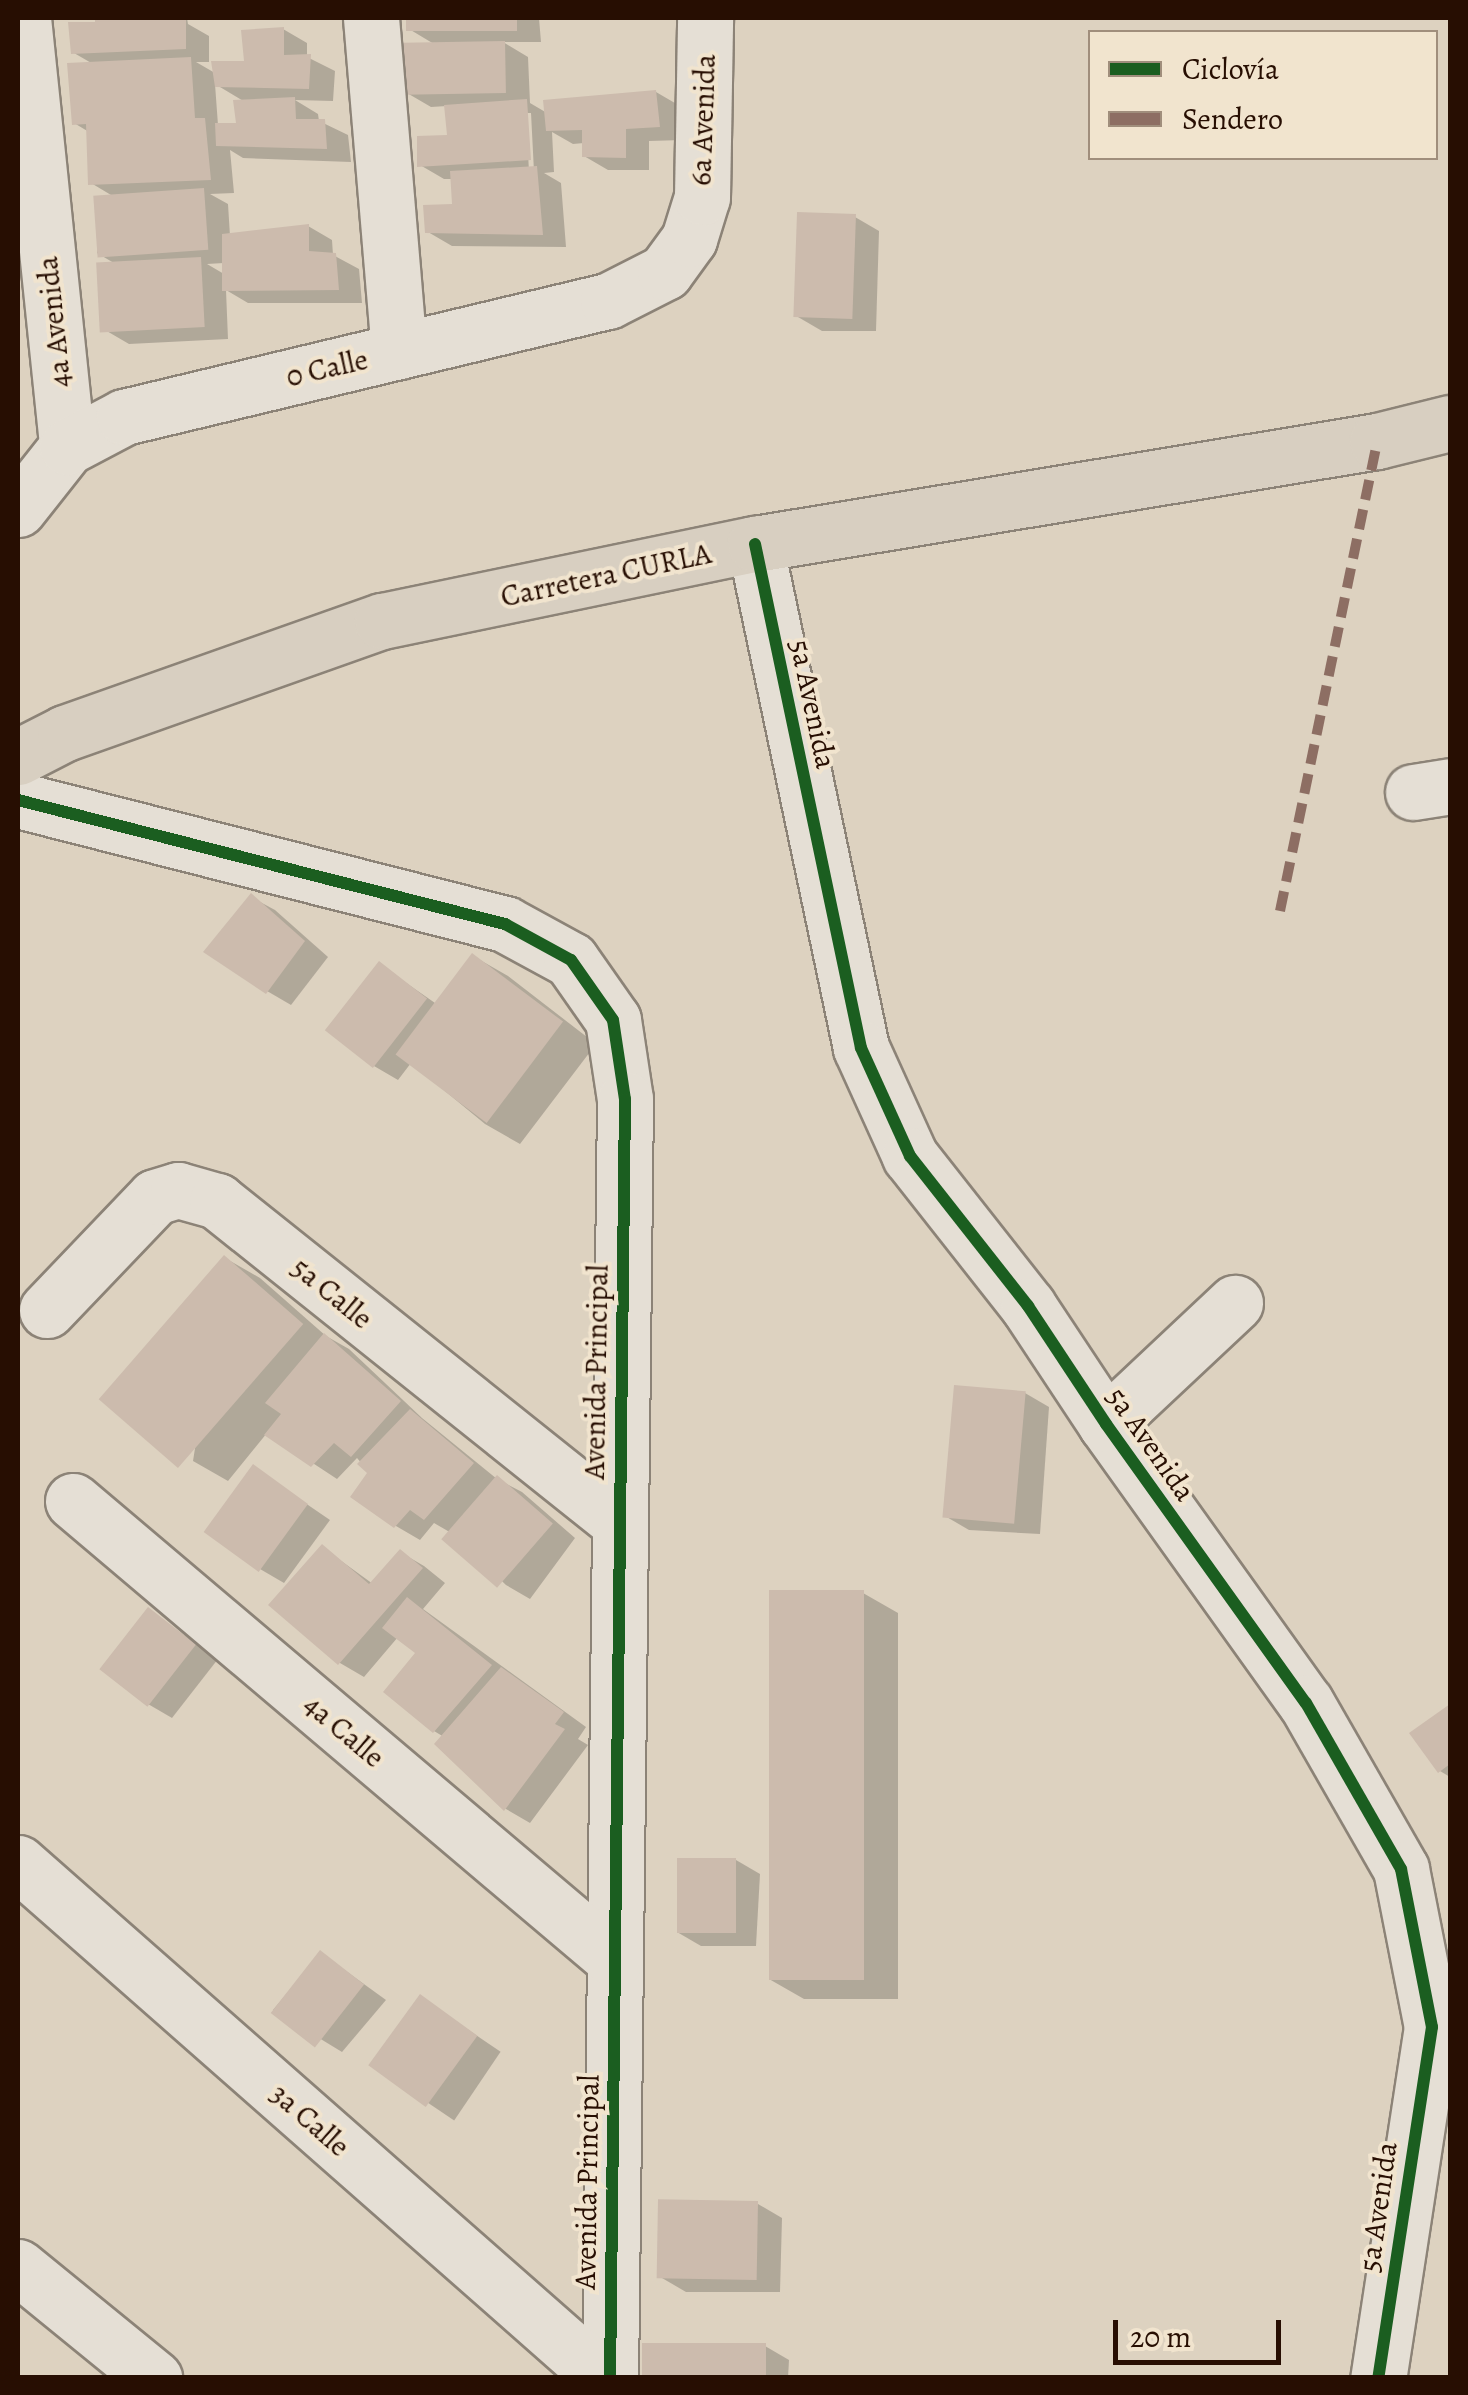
<!DOCTYPE html>
<meta charset="utf-8">
<style>
body{margin:0}
#map{position:relative;width:1468px;height:2395px;overflow:hidden;background:#ddd2c0;font-family:Alegreya,serif}
div>[style]{position:absolute}
.shadow>*{inset:0;background:#0003;transform-origin:0 0}
.building>*{inset:0;background:#ccbbad;transform-origin:0 0}
.roads{filter:drop-shadow(2px 0 #8c8377) drop-shadow(-2px 0 #8c8377) drop-shadow(0 2px #8c8377) drop-shadow(0 -2px #8c8377)}
.minor>*{height:55px;margin:-27.5px;padding:0 27.5px;transform-origin:27.5px;border-radius:27.5px;background:#e5dfd5}
.major>*{height:55px;margin:-27.5px;padding:0 27.5px;transform-origin:27.5px;border-radius:27.5px;background:#d8cfc1}
.quiet>*{height:10px;margin-top:-5px;transform-origin:0;background:repeating-linear-gradient(90deg,#8d6e63 0 20px,transparent 0 30px)}
.cycleway>*{height:12px;margin:-6px;padding:0 6px;transform-origin:6px;border-radius:6px;background:#1b5e20}
span{translate:-50% -50%;white-space:nowrap;text-align:center;line-height:1.15;-webkit-text-stroke:8px #f1e4ce;paint-order:stroke}
.street-label{font-size:30px;color:#270e02}
.frame{position:absolute;inset:0;border:20px solid #270e02;pointer-events:none}
.legend{position:absolute;left:1088px;top:30px;width:350px;height:130px;box-sizing:border-box;background:#f1e4ce;border:2px solid #a08e7c;margin:0;padding:12px 18px;list-style:none;font-size:30px;color:#270e02}
.legend li{display:flex;align-items:center;gap:20px;height:50px}
.legend b{width:50px;border:2px solid #a08e7c}
.scale{position:absolute;left:1113px;top:2320px;width:168px;height:45px;box-sizing:border-box;border:5px solid #270e02;border-top:0;padding-left:12px;font-size:30px;line-height:35px;white-space:nowrap;color:#270e02;-webkit-text-stroke:8px #f1e4ce;paint-order:stroke}
</style>
<div id="map">
<div class="shadow">
<i style="clip-path:polygon(evenodd,97px 18px,187px 18px,188px 24px,209px 36px,209px 62px,196px 62px,215px 73px,247px 64px,283px 29px,307px 43px,307px 57px,335px 71px,333px 101px,295px 100px,318px 114px,319px 121px,348px 135px,351px 162px,243px 158px,230px 150px,234px 193px,210px 194px,228px 204px,230px 236px,308px 226px,332px 240px,333px 255px,359px 269px,362px 303px,248px 303px,226px 290px,228px 339px,129px 344px,105px 330px,119px 266px,97px 253px,111px 195px,91px 183px,89px 132px,74px 123px,93px 64px,74px 53px,98px 24px,97px 18px,215px 84px,245px 102px,239px 125px,218px 125px,215px 84px,97px 18px,224px 263px,224px 274px,207px 264px,224px 263px)"></i>
<i style="clip-path:polygon(evenodd,408px 18px,539px 18px,541px 42px,503px 42px,528px 57px,530px 103px,547px 113px,656px 92px,680px 106px,683px 140px,649px 141px,649px 170px,608px 170px,584px 156px,584px 143px,573px 144px,552px 132px,554px 172px,544px 173px,561px 183px,566px 247px,452px 246px,428px 232px,455px 206px,453px 179px,444px 179px,420px 165px,450px 137px,447px 106px,431px 107px,407px 93px,439px 47px,409px 29px,408px 18px,526px 113px,531px 113px,534px 172px,529px 172px,526px 113px)"></i>
<i style="clip-path:polygon(855px 217px,879px 231px,876px 331px,822px 331px,798px 317px)"></i>
<i style="clip-path:polygon(251px 897px,275px 910px,328px 957px,291px 1005px,267px 991px)"></i>
<i style="clip-path:polygon(473px 956px,508px 976px,596px 1044px,520px 1144px,485px 1124px,411px 1063px,398px 1080px,374px 1066px,379px 964px,435px 1003px)"></i>
<i style="clip-path:polygon(225px 1258px,260px 1278px,326px 1336px,349px 1349px,422px 1418px,497px 1479px,522px 1492px,575px 1538px,530px 1599px,506px 1585px,453px 1534px,434px 1523px,420px 1540px,396px 1526px,370px 1473px,357px 1458px,337px 1479px,267px 1433px,228px 1481px,193px 1461px)"></i>
<i style="clip-path:polygon(1025px 1393px,1049px 1407px,1040px 1534px,969px 1530px,945px 1516px)"></i>
<i style="clip-path:polygon(254px 1468px,330px 1520px,284px 1583px,260px 1569px)"></i>
<i style="clip-path:polygon(322px 1547px,373px 1584px,400px 1552px,424px 1566px,445px 1583px,423px 1609px,586px 1727px,578px 1739px,588px 1745px,530px 1823px,506px 1809px,438px 1744px,444px 1737px,434px 1731px,419px 1652px,398px 1637px,364px 1677px,340px 1663px,272px 1605px)"></i>
<i style="clip-path:polygon(863px 1593px,898px 1613px,898px 1999px,804px 1999px,769px 1979px)"></i>
<i style="clip-path:polygon(148px 1610px,218px 1659px,172px 1718px,148px 1704px)"></i>
<i style="clip-path:polygon(1450px 1707px,1450px 1777px,1440px 1771px,1413px 1734px)"></i>
<i style="clip-path:polygon(736px 1860px,760px 1874px,756px 1946px,701px 1946px,677px 1932px)"></i>
<i style="clip-path:polygon(321px 1953px,386px 2000px,342px 2052px,273px 2010px)"></i>
<i style="left:421px;top:1998px;width:96px;height:83px;rotate:34deg"></i>
<i style="clip-path:polygon(758px 2204px,782px 2218px,780px 2292px,686px 2292px,662px 2278px)"></i>
<i style="clip-path:polygon(765px 2346px,789px 2360px,788px 2378px,644px 2378px)"></i>
</div>
<div class="building">
<i style="clip-path:polygon(95px 18px,186px 20px,186px 49px,71px 54px,68px 22px,95px 22px)"></i>
<i style="left:406px;top:18px;width:111px;height:13px"></i>
<i style="clip-path:polygon(284px 27px,284px 55px,311px 54px,309px 89px,215px 87px,211px 61px,244px 61px,241px 30px)"></i>
<i style="left:505px;top:41px;width:52px;height:102px;rotate:89deg"></i>
<i style="clip-path:polygon(191px 57px,195px 118px,205px 118px,211px 180px,88px 185px,86px 124px,72px 125px,67px 63px)"></i>
<i style="clip-path:polygon(656px 90px,660px 127px,626px 129px,626px 158px,582px 157px,582px 130px,546px 131px,543px 100px)"></i>
<i style="clip-path:polygon(295px 97px,296px 119px,325px 119px,327px 149px,216px 146px,215px 123px,236px 123px,233px 100px)"></i>
<i style="clip-path:polygon(527px 99px,531px 160px,417px 167px,417px 136px,447px 135px,444px 105px)"></i>
<i style="clip-path:polygon(537px 166px,543px 235px,425px 233px,423px 205px,452px 204px,450px 171px)"></i>
<i style="left:204px;top:188px;width:62px;height:111px;rotate:86deg"></i>
<i style="left:856px;top:214px;width:105px;height:59px;rotate:92deg"></i>
<i style="clip-path:polygon(309px 224px,309px 251px,336px 253px,339px 290px,222px 291px,222px 234px)"></i>
<i style="left:201px;top:257px;width:70px;height:105px;rotate:87deg"></i>
<i style="clip-path:polygon(251px 893px,305px 941px,266px 994px,203px 952px)"></i>
<i style="left:472px;top:953px;width:114px;height:127px;rotate:37deg"></i>
<i style="left:379px;top:961px;width:61px;height:88px;rotate:38deg"></i>
<i style="left:224px;top:1255px;width:105px;height:191px;rotate:41deg"></i>
<i style="clip-path:polygon(324px 1333px,401px 1401px,351px 1457px,334px 1443px,311px 1467px,264px 1435px,281px 1414px,265px 1403px)"></i>
<i style="left:954px;top:1385px;width:72px;height:133px;rotate:5deg"></i>
<i style="clip-path:polygon(410px 1409px,474px 1463px,424px 1520px,410px 1510px,394px 1528px,350px 1497px,367px 1473px,357px 1464px)"></i>
<i style="left:253px;top:1464px;width:68px;height:84px;rotate:36deg"></i>
<i style="left:497px;top:1475px;width:74px;height:85px;rotate:41deg"></i>
<i style="clip-path:polygon(322px 1544px,369px 1584px,400px 1549px,423px 1568px,338px 1665px,268px 1605px)"></i>
<i style="left:864px;top:1590px;width:390px;height:95px;rotate:90deg"></i>
<i style="clip-path:polygon(407px 1597px,492px 1665px,433px 1733px,383px 1692px,415px 1653px,382px 1628px)"></i>
<i style="left:148px;top:1607px;width:61px;height:79px;rotate:38deg"></i>
<i style="clip-path:polygon(501px 1667px,564px 1712px,555px 1724px,565px 1729px,504px 1811px,434px 1744px)"></i>
<i style="clip-path:polygon(1450px 1704px,1450px 1764px,1438px 1773px,1409px 1733px)"></i>
<i style="left:677px;top:1858px;width:59px;height:75px"></i>
<i style="left:320px;top:1950px;width:56px;height:80px;rotate:38deg"></i>
<i style="left:420px;top:1994px;width:71px;height:88px;rotate:36deg"></i>
<i style="left:758px;top:2201px;width:79px;height:100px;rotate:91deg"></i>
<i style="left:642px;top:2343px;width:124px;height:35px"></i>
</div>
<div class="roads">
<div class="minor">
<i style="left:23px;top:18px;width:431px;rotate:84.1deg"></i>
<i style="left:371px;top:18px;width:334px;rotate:85.2deg"></i>
<i style="left:18px;top:509px;width:79px;rotate:-51.7deg"></i>
<i style="left:67px;top:447px;width:64px;rotate:-27.8deg"></i>
<i style="left:124px;top:417px;width:498px;rotate:-13.5deg"></i>
<i style="left:608px;top:301px;width:64px;rotate:-27deg"></i>
<i style="left:665px;top:272px;width:41px;rotate:-54deg"></i>
<i style="left:689px;top:239px;width:44px;rotate:-72.8deg"></i>
<i style="left:702px;top:197px;width:179px;rotate:-89deg"></i>
<i style="left:755px;top:544px;width:515px;rotate:78.12deg"></i>
<i style="left:861px;top:1048px;width:119px;rotate:65.6deg"></i>
<i style="left:910px;top:1156px;width:191px;rotate:51.8deg"></i>
<i style="left:1028px;top:1306px;width:141px;rotate:56.5deg"></i>
<i style="left:1106px;top:1424px;width:343px;rotate:54.4deg"></i>
<i style="left:1306px;top:1703px;width:191px;rotate:60.2deg"></i>
<i style="left:1401px;top:1869px;width:161px;rotate:78.9deg"></i>
<i style="left:1432px;top:2027px;width:355px;rotate:98.7deg"></i>
<i style="left:1413px;top:792px;width:37px;rotate:-9deg"></i>
<i style="left:18px;top:800px;width:503px;rotate:14.29deg"></i>
<i style="left:505px;top:924px;width:75px;rotate:28.6deg"></i>
<i style="left:571px;top:960px;width:73px;rotate:55deg"></i>
<i style="left:613px;top:1020px;width:80px;rotate:81.4deg"></i>
<i style="left:625px;top:1099px;width:1279px;rotate:90.67deg"></i>
<i style="left:47px;top:1310px;width:156px;rotate:-46.3deg"></i>
<i style="left:155px;top:1197px;width:24px;rotate:-17deg"></i>
<i style="left:178px;top:1190px;width:41px;rotate:15.8deg"></i>
<i style="left:217px;top:1201px;width:514px;rotate:38.61deg"></i>
<i style="left:1106px;top:1424px;width:177px;rotate:-43.2deg"></i>
<i style="left:73px;top:1501px;width:710px;rotate:40.26deg"></i>
<i style="left:18px;top:1863px;width:779px;rotate:41.36deg"></i>
<i style="left:18px;top:2267px;width:176px;rotate:39.2deg"></i>
</div>
<div class="major">
<i style="left:18px;top:757px;width:53px;rotate:-27.1deg"></i>
<i style="left:65px;top:733px;width:336px;rotate:-19.5deg"></i>
<i style="left:382px;top:621px;width:381px;rotate:-11.7deg"></i>
<i style="left:755px;top:544px;width:630px;rotate:-9.4deg"></i>
<i style="left:1377px;top:441px;width:75px;rotate:-13.9deg"></i>
</div>
</div>
<div class="quiet">
<i style="left:1280px;top:911px;width:480px;rotate:-78.3deg"></i>
</div>
<div class="cycleway">
<i style="left:755px;top:544px;width:515px;rotate:78.12deg"></i>
<i style="left:861px;top:1048px;width:119px;rotate:65.6deg"></i>
<i style="left:910px;top:1156px;width:191px;rotate:51.8deg"></i>
<i style="left:1028px;top:1306px;width:141px;rotate:56.5deg"></i>
<i style="left:1106px;top:1424px;width:343px;rotate:54.4deg"></i>
<i style="left:1306px;top:1703px;width:191px;rotate:60.2deg"></i>
<i style="left:1401px;top:1869px;width:161px;rotate:78.9deg"></i>
<i style="left:1432px;top:2027px;width:355px;rotate:98.7deg"></i>
<i style="left:18px;top:800px;width:503px;rotate:14.29deg"></i>
<i style="left:505px;top:924px;width:75px;rotate:28.6deg"></i>
<i style="left:571px;top:960px;width:73px;rotate:55deg"></i>
<i style="left:613px;top:1020px;width:80px;rotate:81.4deg"></i>
<i style="left:625px;top:1099px;width:1279px;rotate:90.67deg"></i>
</div>
<div class="street-label">
<span style="left:703px;top:120px;rotate:-88deg">6a Avenida</span>
<span style="left:54px;top:322px;rotate:-96deg">4a Avenida</span>
<span style="left:327px;top:368px;rotate:-13deg">0 Calle</span>
<span style="left:606px;top:575px;rotate:-12deg">Carretera CURLA</span>
<span style="left:813px;top:704px;rotate:78deg">5a Avenida</span>
<span style="left:332px;top:1293px;rotate:39deg">5a Calle</span>
<span style="left:596px;top:1372px;rotate:-89deg">Avenida Principal</span>
<span style="left:1151px;top:1444px;rotate:55deg">5a Avenida</span>
<span style="left:344px;top:1731px;rotate:40deg">4a Calle</span>
<span style="left:310px;top:2120px;rotate:41deg">3a Calle</span>
<span style="left:587px;top:2182px;rotate:-89deg">Avenida Principal</span>
<span style="left:1378px;top:2207px;rotate:-82deg">5a Avenida</span>
</div>
<div class="frame"></div>
<ul class="legend">
<li><b style="height:12px;background:#1b5e20"></b>Ciclovía</li>
<li><b style="height:12px;background:#8d6e63"></b>Sendero</li>
</ul>
<div class="scale">20 m</div>
</div>
